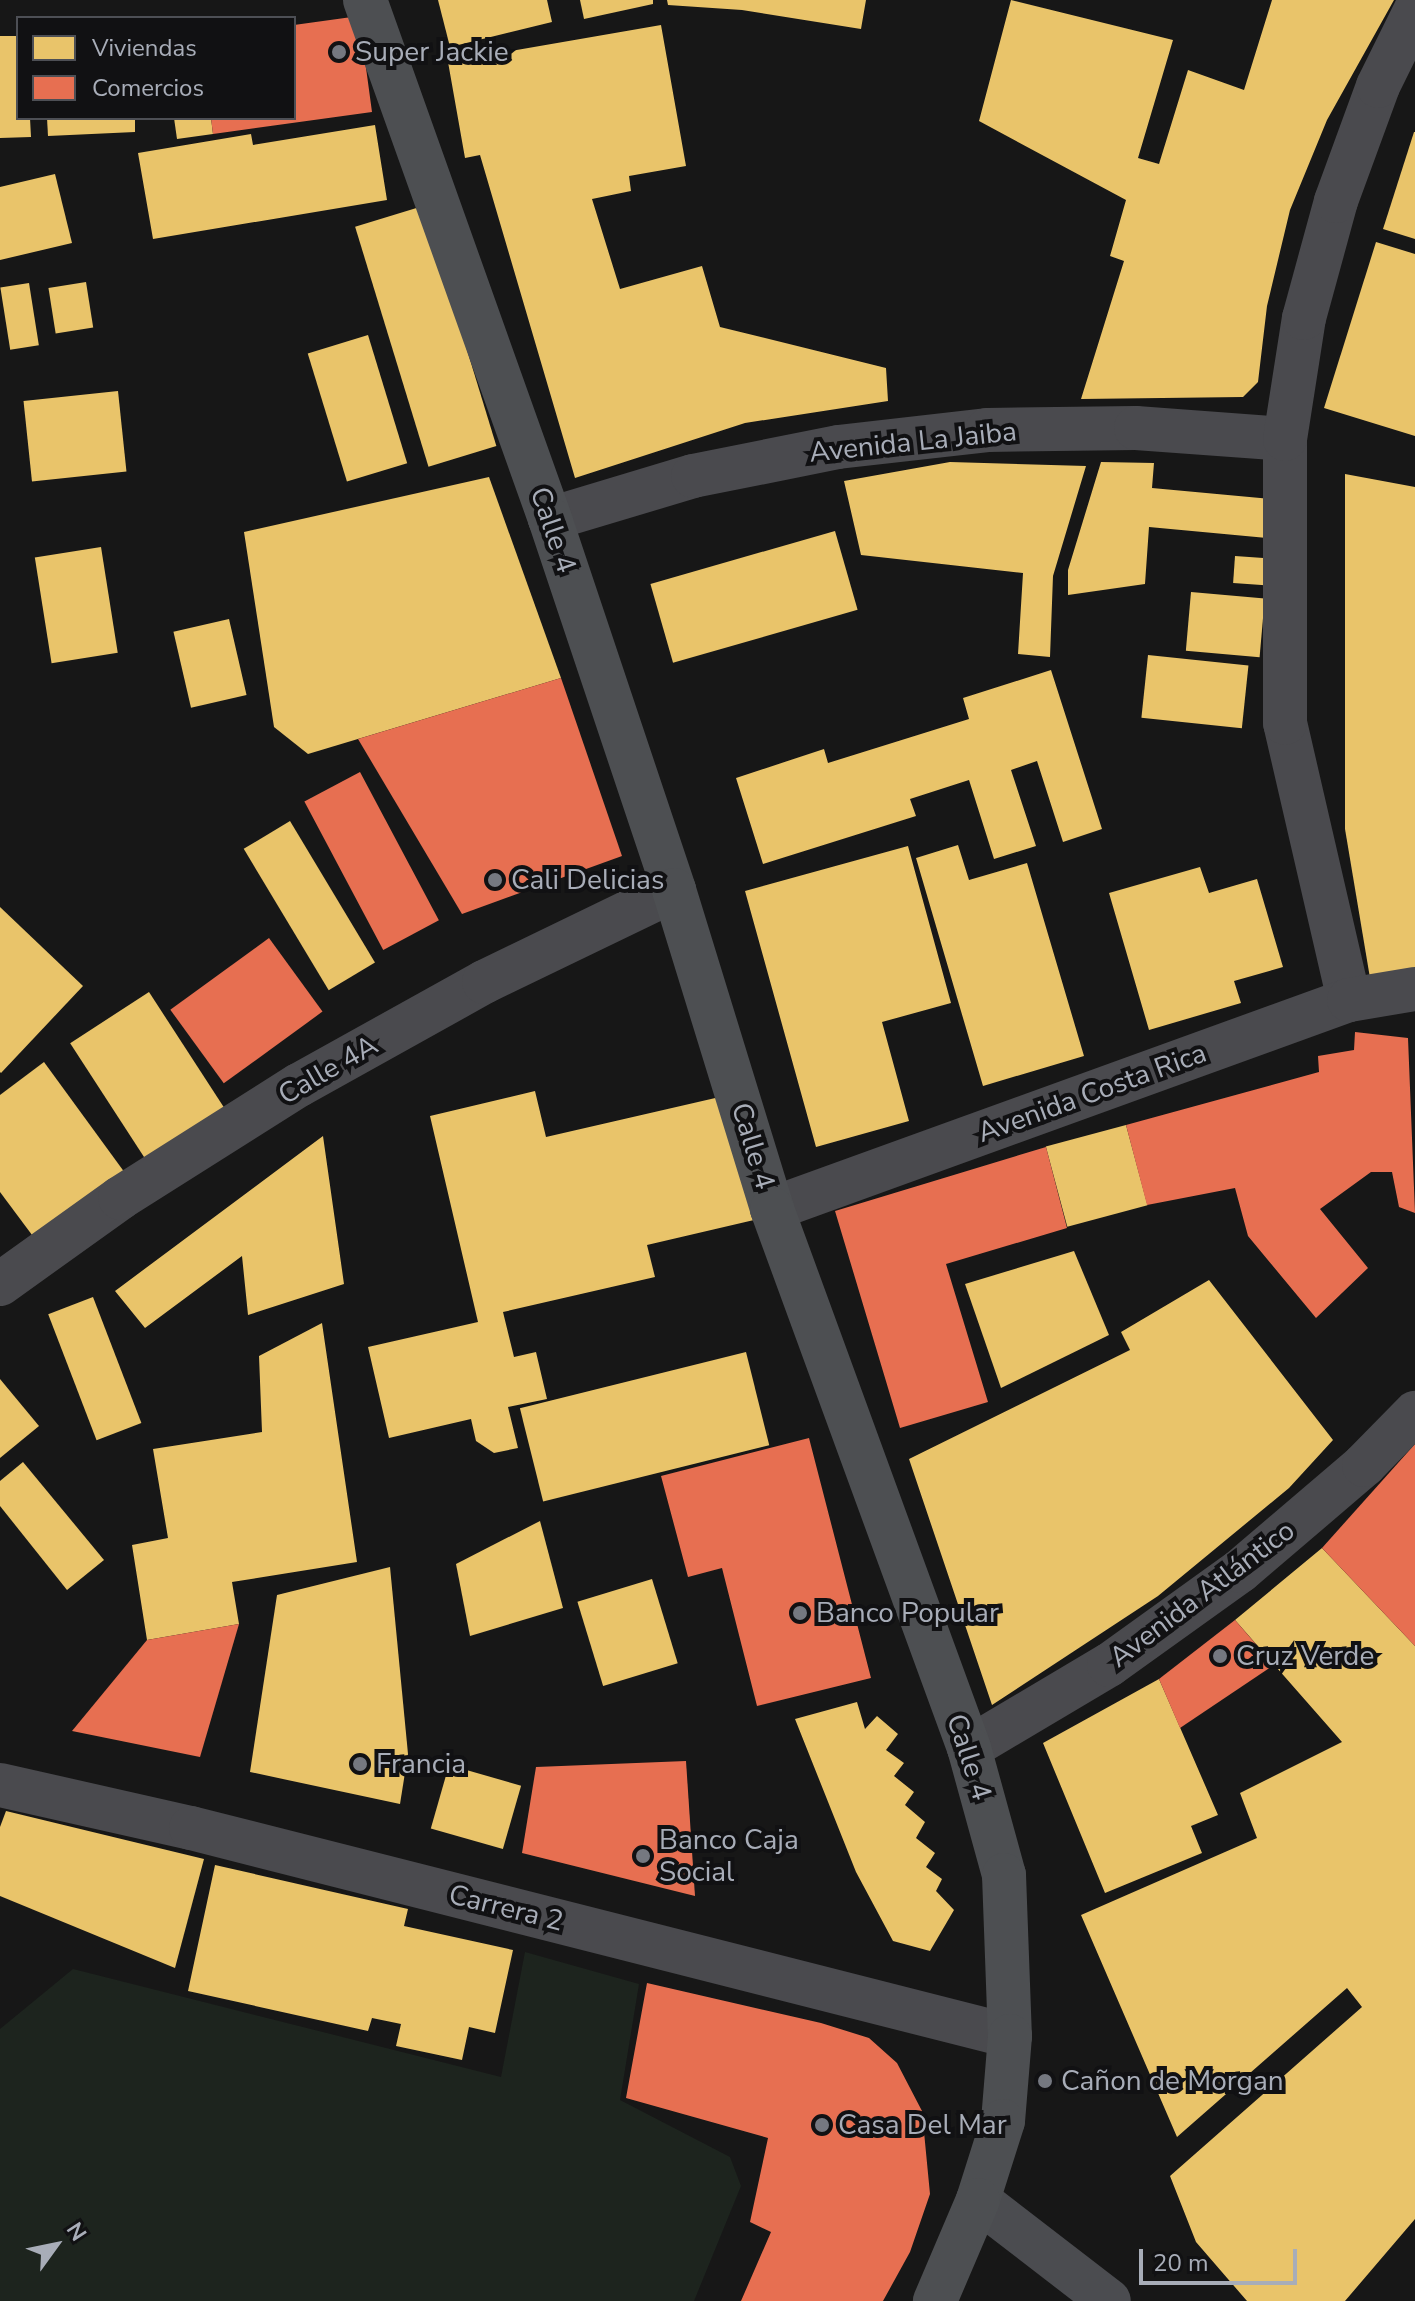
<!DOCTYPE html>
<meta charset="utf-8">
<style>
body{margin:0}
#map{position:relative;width:1415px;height:2301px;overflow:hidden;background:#171717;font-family:"Nunito Sans",sans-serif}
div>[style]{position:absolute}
.green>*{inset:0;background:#1d241e}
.homes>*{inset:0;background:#e9c46a;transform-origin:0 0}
.shops>*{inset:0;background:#e76f51;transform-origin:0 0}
.street>*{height:44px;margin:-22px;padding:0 22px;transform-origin:22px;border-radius:22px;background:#4b4c50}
.secondary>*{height:44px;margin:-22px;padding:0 22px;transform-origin:22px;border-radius:22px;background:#4a4a4e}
.primary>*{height:44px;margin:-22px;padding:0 22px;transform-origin:22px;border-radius:22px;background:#4d4f52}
.dots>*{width:22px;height:22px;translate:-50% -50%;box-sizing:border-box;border:4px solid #111113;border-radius:50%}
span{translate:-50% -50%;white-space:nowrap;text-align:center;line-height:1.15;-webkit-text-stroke:8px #111113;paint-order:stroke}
.poi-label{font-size:28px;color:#a8adb8}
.left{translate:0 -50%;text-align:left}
.street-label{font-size:28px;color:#a8adb8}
.legend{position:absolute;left:16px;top:16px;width:280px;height:104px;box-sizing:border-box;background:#111113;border:2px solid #4d4f55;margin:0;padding:10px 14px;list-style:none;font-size:24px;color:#a8adb8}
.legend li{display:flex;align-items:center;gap:16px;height:40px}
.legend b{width:40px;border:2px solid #4d4f55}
.north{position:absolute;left:16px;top:2205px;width:80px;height:80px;-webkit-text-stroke:6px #111113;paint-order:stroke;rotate:57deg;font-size:22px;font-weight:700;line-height:32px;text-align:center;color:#a8adb8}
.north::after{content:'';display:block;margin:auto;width:28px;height:36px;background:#a8adb8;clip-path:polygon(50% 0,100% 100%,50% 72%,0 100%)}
.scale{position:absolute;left:1139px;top:2249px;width:158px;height:36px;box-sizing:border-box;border:4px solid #a8adb8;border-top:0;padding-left:10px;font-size:24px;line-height:28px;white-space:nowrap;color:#a8adb8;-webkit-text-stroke:6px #111113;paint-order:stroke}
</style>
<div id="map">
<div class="green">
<i style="clip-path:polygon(525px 1952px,639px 1984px,620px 2100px,730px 2157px,741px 2186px,694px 2301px,0 2301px,0 2029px,73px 1969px,501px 2077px)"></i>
</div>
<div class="homes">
<i style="clip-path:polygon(438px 0,547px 0,552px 22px,450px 47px)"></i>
<i style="clip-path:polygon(580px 0,653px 0,653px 4px,584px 19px)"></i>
<i style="clip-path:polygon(667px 0,866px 0,861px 29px,742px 10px,668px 5px)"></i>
<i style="clip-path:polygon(1011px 0,1173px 40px,1138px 158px,1159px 164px,1188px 70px,1244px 90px,1272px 0,1394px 0,1327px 120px,1290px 210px,1267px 306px,1258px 382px,1243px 397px,1081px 399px,1124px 261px,1110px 256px,1126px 200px,979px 121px)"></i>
<i style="clip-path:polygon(661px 25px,686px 166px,629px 176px,631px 191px,592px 199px,620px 289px,702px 266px,720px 327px,886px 368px,888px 401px,745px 423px,575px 478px,480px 155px,465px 158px,448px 62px)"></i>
<i style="clip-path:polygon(0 36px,18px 36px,18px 118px,30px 118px,31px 137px,0 138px)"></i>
<i style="clip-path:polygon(47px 118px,135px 118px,135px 132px,48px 136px)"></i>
<i style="clip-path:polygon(174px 118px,211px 118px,213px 134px,177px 139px)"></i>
<i style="clip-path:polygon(375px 125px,387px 200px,153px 239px,138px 153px,251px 134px,253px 145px)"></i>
<i style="clip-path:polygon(1414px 132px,1415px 132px,1415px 239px,1383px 229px)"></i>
<i style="clip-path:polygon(55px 174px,72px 243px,0 260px,0 187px)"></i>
<i style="left:423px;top:206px;width:251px;height:71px;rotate:73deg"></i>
<i style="clip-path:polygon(1376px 242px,1415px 254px,1415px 436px,1324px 408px)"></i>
<i style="left:86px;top:282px;width:46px;height:38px;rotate:81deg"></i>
<i style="left:29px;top:283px;width:63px;height:29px;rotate:81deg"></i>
<i style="left:368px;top:335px;width:134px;height:63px;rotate:73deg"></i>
<i style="left:118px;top:391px;width:81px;height:95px;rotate:84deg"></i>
<i style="clip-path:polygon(950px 462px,1086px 466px,1053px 576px,1050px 657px,1018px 654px,1023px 573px,861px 555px,844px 481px)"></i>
<i style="clip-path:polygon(1101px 462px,1154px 463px,1152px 488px,1271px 499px,1267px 538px,1149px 527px,1145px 584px,1068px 595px,1068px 570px)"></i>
<i style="clip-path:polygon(1345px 474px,1415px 487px,1415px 970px,1370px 978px,1345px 829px)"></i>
<i style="clip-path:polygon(489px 477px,561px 678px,308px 754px,274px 727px,244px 532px)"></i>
<i style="left:835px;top:531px;width:82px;height:192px;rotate:74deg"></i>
<i style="left:101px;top:547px;width:107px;height:67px;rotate:81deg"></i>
<i style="left:1235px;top:556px;width:32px;height:27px;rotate:4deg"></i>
<i style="left:1191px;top:592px;width:74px;height:59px;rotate:5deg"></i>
<i style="left:229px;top:619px;width:78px;height:57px;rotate:77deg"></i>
<i style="left:1148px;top:655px;width:101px;height:63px;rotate:6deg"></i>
<i style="clip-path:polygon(1051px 670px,1102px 829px,1063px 842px,1037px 761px,1011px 770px,1036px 846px,994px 859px,969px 780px,910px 799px,916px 816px,763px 864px,736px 778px,824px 749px,828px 763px,969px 719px,963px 698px)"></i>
<i style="left:290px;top:821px;width:165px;height:54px;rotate:59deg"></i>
<i style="clip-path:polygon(958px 845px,969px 880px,1027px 863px,1084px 1056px,983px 1086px,916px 858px)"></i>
<i style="clip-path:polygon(908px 846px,951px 1003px,882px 1022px,909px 1121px,816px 1147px,745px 891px)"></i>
<i style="clip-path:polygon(1200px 867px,1209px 893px,1257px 879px,1283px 967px,1234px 981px,1241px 1003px,1149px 1030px,1109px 893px)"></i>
<i style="clip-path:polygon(0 907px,83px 986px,1px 1073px,0 1072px)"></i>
<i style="left:149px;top:992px;width:138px;height:94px;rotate:57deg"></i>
<i style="clip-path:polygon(44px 1062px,125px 1173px,35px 1239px,0 1192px,0 1095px)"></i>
<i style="clip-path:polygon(535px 1091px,546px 1137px,724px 1096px,754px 1220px,647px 1245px,655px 1277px,503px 1312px,514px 1357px,536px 1352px,547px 1399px,508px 1407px,518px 1448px,494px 1453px,476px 1441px,471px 1419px,389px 1438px,368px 1347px,478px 1322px,430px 1116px)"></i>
<i style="left:1126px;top:1125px;width:83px;height:83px;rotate:75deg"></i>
<i style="clip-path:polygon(323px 1136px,344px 1284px,248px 1315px,242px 1256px,145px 1328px,115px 1291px)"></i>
<i style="clip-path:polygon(1074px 1251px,1109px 1335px,1001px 1388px,965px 1284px)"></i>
<i style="clip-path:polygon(1209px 1280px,1333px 1440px,1289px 1488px,1158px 1596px,992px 1705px,909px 1459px,1130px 1350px,1121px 1332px)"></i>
<i style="left:93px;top:1297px;width:135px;height:48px;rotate:69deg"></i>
<i style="clip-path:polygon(322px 1323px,357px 1562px,232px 1582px,239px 1624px,147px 1640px,132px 1545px,168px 1538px,153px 1449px,262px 1432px,259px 1356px)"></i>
<i style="left:746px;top:1352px;width:96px;height:233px;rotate:76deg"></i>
<i style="clip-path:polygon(0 1379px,39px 1426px,0 1458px)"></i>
<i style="clip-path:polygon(23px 1462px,104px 1560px,67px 1590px,0 1506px,0 1481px)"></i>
<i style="clip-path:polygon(540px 1521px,563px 1608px,470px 1636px,456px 1564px)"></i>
<i style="clip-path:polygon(1322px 1548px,1415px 1646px,1415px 2219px,1345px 2301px,1247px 2301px,1196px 2242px,1170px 2176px,1362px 2007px,1347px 1988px,1177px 2137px,1081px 1915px,1257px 1838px,1240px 1793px,1342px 1742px,1235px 1620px)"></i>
<i style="clip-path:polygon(390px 1567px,408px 1754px,400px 1804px,250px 1772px,277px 1595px)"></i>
<i style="left:652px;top:1579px;width:88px;height:78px;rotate:73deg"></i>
<i style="clip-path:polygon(1159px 1679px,1218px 1815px,1191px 1826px,1202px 1853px,1105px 1893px,1043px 1743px)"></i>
<i style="clip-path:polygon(857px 1702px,865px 1729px,877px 1716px,898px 1734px,886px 1750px,904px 1763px,894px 1776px,914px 1792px,905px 1805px,925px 1822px,916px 1838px,935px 1853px,926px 1867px,942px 1879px,936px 1891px,954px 1910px,930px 1951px,893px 1941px,856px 1872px,795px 1719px)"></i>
<i style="left:449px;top:1765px;width:75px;height:66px;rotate:16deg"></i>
<i style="clip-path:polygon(6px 1811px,204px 1859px,175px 1968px,0 1896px,0 1827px)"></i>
<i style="clip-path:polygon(215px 1865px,408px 1909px,404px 1926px,513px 1950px,495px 2033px,469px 2027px,462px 2060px,396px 2046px,401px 2024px,372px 2018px,368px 2031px,188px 1991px)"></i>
</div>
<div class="shops">
<i style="clip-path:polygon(359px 16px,372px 112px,213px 134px,211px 118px,294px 118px,294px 25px)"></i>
<i style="clip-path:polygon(561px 678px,622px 856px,462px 914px,358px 739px)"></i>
<i style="left:360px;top:772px;width:168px;height:63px;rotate:62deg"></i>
<i style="left:269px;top:938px;width:91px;height:122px;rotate:54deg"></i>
<i style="clip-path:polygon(1355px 1032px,1408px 1038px,1415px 1213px,1399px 1207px,1392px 1172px,1371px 1172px,1320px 1209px,1368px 1268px,1316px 1318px,1248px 1236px,1235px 1188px,1147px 1205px,1126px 1125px,1319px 1072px,1318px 1056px,1354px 1050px)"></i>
<i style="clip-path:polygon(1046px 1147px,1067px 1228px,946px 1264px,988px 1402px,900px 1428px,835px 1211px)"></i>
<i style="clip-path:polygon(809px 1438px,871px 1678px,757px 1706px,722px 1568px,688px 1577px,661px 1476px)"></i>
<i style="clip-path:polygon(1415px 1444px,1415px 1646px,1322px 1548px)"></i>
<i style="clip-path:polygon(1235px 1620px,1274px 1665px,1180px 1728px,1159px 1679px)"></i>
<i style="clip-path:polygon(239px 1624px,200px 1757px,72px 1731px,147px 1640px)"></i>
<i style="clip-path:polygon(686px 1761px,695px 1896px,522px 1853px,536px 1767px)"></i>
<i style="clip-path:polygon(647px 1983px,821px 2023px,869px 2038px,897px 2063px,922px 2111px,930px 2194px,910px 2252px,883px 2301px,741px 2301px,771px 2232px,750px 2222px,768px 2138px,626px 2098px)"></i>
</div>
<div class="street">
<i style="left:978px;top:2200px;width:165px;rotate:37.6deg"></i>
</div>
<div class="secondary">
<i style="left:550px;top:519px;width:149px;rotate:-16.7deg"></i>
<i style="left:693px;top:476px;width:148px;rotate:-11.3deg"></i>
<i style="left:838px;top:447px;width:150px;rotate:-6.5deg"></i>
<i style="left:987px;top:430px;width:149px;rotate:-0.8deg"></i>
<i style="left:1136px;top:428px;width:149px;rotate:4.2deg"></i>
<i style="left:1349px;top:1000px;width:284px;rotate:-103deg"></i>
<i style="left:1285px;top:723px;width:284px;rotate:-90deg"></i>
<i style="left:1285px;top:439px;width:122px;rotate:-81.1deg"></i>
<i style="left:1304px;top:318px;width:121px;rotate:-74.7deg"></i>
<i style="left:1336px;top:201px;width:122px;rotate:-69.9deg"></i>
<i style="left:1378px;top:86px;width:84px;rotate:-63.7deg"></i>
<i style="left:772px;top:1209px;width:614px;rotate:-19.91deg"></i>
<i style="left:1349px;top:1000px;width:67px;rotate:-9.5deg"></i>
<i style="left:0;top:1284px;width:148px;rotate:-35.6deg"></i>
<i style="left:120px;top:1198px;width:212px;rotate:-32.3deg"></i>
<i style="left:299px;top:1085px;width:212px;rotate:-29.1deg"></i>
<i style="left:484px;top:982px;width:211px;rotate:-25.8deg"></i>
<i style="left:969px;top:1748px;width:163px;rotate:-30.7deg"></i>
<i style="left:1109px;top:1665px;width:161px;rotate:-35.7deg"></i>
<i style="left:1240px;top:1571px;width:163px;rotate:-40.5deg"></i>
<i style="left:1364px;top:1465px;width:73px;rotate:-45.6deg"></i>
<i style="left:0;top:1785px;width:196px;rotate:12.7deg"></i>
<i style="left:191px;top:1828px;width:845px;rotate:14.25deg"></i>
</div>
<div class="primary">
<i style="left:365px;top:0;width:551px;rotate:70.38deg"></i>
<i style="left:550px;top:519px;width:391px;rotate:71.5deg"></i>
<i style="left:674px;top:890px;width:334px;rotate:72.9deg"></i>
<i style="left:772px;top:1209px;width:574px;rotate:69.92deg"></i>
<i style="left:969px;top:1748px;width:132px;rotate:74.6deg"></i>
<i style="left:1004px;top:1875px;width:161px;rotate:87.9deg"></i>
<i style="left:1010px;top:2036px;width:85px;rotate:94.7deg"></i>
<i style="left:1003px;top:2121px;width:83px;rotate:107.6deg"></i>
<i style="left:978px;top:2200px;width:110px;rotate:113.1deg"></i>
</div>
<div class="dots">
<i style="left:339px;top:52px;background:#757880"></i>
<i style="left:495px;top:880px;background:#757880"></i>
<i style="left:800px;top:1613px;background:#757880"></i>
<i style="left:1220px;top:1656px;background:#757880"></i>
<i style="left:360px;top:1764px;background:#757880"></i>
<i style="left:643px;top:1856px;background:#757880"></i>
<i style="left:1045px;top:2081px;background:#757880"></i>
<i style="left:822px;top:2125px;background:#757880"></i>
</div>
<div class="poi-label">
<span class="left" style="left:355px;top:52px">Super Jackie</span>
<span class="left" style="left:511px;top:880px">Cali Delicias</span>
<span class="left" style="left:816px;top:1613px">Banco Popular</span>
<span class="left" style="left:1236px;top:1656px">Cruz Verde</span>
<span class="left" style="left:376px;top:1764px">Francia</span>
<span class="left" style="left:659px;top:1856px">Banco Caja<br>Social</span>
<span class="left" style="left:1061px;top:2081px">Cañon de Morgan</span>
<span class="left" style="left:838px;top:2125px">Casa Del Mar</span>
</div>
<div class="street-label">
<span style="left:913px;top:442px;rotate:-6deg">Avenida La Jaiba</span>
<span style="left:553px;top:530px;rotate:71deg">Calle 4</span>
<span style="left:328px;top:1070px;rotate:-30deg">Calle 4A</span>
<span style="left:1092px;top:1093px;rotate:-20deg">Avenida Costa Rica</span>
<span style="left:753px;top:1146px;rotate:73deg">Calle 4</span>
<span style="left:1202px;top:1594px;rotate:-37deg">Avenida Atlántico</span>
<span style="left:969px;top:1757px;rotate:72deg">Calle 4</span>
<span style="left:506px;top:1908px;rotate:14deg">Carrera 2</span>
</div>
<ul class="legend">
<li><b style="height:22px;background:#e9c46a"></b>Viviendas</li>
<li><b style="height:22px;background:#e76f51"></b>Comercios</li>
</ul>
<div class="north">N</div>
<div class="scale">20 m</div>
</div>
